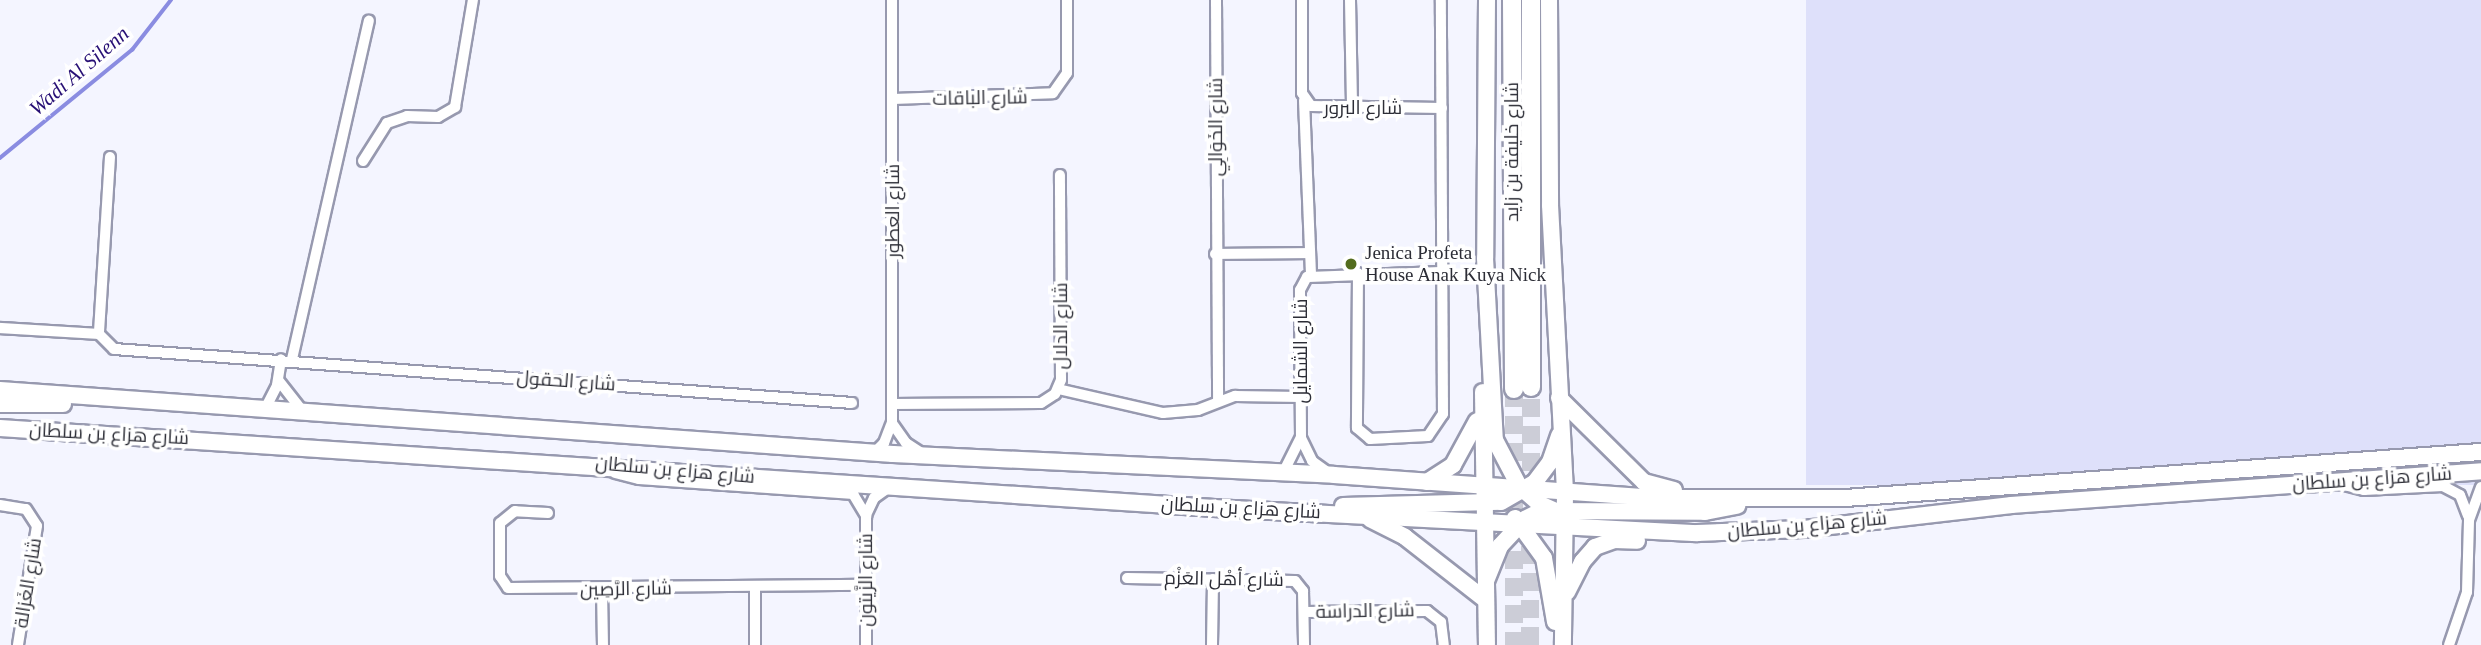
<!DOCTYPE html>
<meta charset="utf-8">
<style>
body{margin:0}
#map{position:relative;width:2481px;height:645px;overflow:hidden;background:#f4f5ff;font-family:"Times New Roman",Cairo,serif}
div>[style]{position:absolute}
.green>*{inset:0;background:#dee0fa;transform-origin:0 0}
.stream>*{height:3.5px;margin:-1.75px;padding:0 1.75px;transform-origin:1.75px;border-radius:1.75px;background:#8a8ce1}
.trunk-tunnel>*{height:18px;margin-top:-9px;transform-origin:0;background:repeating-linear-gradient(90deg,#cccdd7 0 18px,transparent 0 27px)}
.roads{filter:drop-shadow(2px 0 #9799af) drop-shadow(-2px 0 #9799af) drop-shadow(0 2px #9799af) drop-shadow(0 -2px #9799af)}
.minor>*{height:10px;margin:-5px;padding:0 5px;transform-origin:5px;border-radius:5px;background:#fff}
.primary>*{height:16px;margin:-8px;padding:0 8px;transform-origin:8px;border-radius:8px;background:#fff}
.trunk>*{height:18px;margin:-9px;padding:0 9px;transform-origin:9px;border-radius:9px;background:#fff}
.dots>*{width:19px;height:19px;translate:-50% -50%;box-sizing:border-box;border:4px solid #fff;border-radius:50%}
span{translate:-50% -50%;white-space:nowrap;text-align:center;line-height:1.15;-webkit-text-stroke:7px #fff;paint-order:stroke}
.street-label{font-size:19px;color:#2c2d36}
.poi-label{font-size:19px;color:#2c2d36}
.left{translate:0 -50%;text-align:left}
.water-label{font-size:21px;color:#270f75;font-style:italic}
</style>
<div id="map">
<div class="green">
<i style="left:1806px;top:0;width:675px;height:485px"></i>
</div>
<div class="stream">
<i style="left:0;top:158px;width:171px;rotate:-39.3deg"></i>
<i style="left:132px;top:50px;width:63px;rotate:-52deg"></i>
</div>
<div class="trunk-tunnel">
<i style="left:1514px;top:389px;width:256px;rotate:90deg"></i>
<i style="left:1531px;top:498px;width:111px;rotate:-90deg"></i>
<i style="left:1530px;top:645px;width:115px;rotate:-90deg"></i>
</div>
<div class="roads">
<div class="minor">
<i style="left:1216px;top:0;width:401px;rotate:89.7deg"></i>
<i style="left:1302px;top:0;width:93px;rotate:90deg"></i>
<i style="left:1302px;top:93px;width:16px;rotate:55deg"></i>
<i style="left:1311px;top:106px;width:131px;rotate:0.9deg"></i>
<i style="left:1350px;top:0;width:109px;rotate:88.9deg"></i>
<i style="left:893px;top:99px;width:160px;rotate:-2.1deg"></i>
<i style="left:1053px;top:93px;width:24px;rotate:-55deg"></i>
<i style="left:1067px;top:73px;width:73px;rotate:-90deg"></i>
<i style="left:1304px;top:100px;width:174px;rotate:87.7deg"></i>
<i style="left:110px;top:157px;width:177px;rotate:93.6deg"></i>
<i style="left:99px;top:334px;width:21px;rotate:45deg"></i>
<i style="left:114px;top:349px;width:740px;rotate:4.18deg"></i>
<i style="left:363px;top:161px;width:45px;rotate:-57.7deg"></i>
<i style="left:387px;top:123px;width:21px;rotate:-19deg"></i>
<i style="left:407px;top:116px;width:31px;rotate:2deg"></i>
<i style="left:438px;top:117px;width:20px;rotate:-30deg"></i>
<i style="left:455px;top:107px;width:109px;rotate:-80.5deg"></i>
<i style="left:1215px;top:254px;width:95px;rotate:-0.6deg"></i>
<i style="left:1358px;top:273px;width:155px;rotate:90.4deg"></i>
<i style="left:1357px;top:428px;width:17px;rotate:40deg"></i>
<i style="left:1370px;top:439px;width:58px;rotate:-3deg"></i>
<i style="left:1428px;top:436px;width:27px;rotate:-56deg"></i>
<i style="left:1443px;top:414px;width:414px;rotate:-90.3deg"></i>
<i style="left:0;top:328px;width:99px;rotate:3.5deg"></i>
<i style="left:292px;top:359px;width:347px;rotate:-77.2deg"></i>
<i style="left:279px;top:381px;width:37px;rotate:52deg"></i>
<i style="left:1058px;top:389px;width:108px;rotate:12.9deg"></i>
<i style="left:1163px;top:413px;width:35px;rotate:-5deg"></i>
<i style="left:1198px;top:410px;width:40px;rotate:-21deg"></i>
<i style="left:1235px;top:396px;width:66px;rotate:0.9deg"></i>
<i style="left:892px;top:404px;width:149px;rotate:-0.4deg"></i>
<i style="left:1041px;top:403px;width:17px;rotate:-33deg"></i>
<i style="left:1055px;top:394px;width:15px;rotate:-67deg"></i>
<i style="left:1061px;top:380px;width:205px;rotate:-90.3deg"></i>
<i style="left:264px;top:411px;width:29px;rotate:-63deg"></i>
<i style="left:277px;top:385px;width:26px;rotate:-81deg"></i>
<i style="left:892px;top:423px;width:24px;rotate:55deg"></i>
<i style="left:906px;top:443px;width:17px;rotate:33deg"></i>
<i style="left:1301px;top:438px;width:25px;rotate:64deg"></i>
<i style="left:1312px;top:461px;width:19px;rotate:36deg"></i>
<i style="left:875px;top:452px;width:13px;rotate:-45deg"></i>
<i style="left:884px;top:443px;width:22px;rotate:-69deg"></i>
<i style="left:892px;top:422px;width:422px;rotate:-90deg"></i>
<i style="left:615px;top:473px;width:25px;rotate:14deg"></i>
<i style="left:639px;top:479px;width:215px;rotate:4deg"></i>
<i style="left:853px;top:494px;width:26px;rotate:59deg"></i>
<i style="left:866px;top:516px;width:129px;rotate:90deg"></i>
<i style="left:1283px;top:473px;width:40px;rotate:-63.4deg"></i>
<i style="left:1301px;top:437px;width:147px;rotate:-90.4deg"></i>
<i style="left:1300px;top:290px;width:15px;rotate:-62deg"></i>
<i style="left:1307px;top:277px;width:135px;rotate:-2.1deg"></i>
<i style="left:2344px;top:485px;width:21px;rotate:14deg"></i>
<i style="left:2364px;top:490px;width:79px;rotate:-2.9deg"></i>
<i style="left:2443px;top:486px;width:19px;rotate:28deg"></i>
<i style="left:2460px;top:495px;width:22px;rotate:69deg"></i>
<i style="left:0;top:505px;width:26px;rotate:9deg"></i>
<i style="left:26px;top:509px;width:20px;rotate:57deg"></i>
<i style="left:37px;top:526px;width:121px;rotate:99.1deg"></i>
<i style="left:548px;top:513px;width:33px;rotate:-177deg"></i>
<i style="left:515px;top:511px;width:19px;rotate:141deg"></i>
<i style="left:500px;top:523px;width:53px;rotate:90deg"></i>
<i style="left:500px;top:576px;width:14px;rotate:56deg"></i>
<i style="left:508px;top:588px;width:359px;rotate:-0.5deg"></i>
<i style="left:866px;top:515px;width:19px;rotate:-65deg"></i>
<i style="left:874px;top:498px;width:19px;rotate:-36deg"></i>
<i style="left:1127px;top:578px;width:168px;rotate:1deg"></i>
<i style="left:1295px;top:581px;width:13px;rotate:51deg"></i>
<i style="left:1303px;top:591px;width:54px;rotate:88.9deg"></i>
<i style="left:602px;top:589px;width:56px;rotate:89deg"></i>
<i style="left:1304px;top:612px;width:123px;rotate:-0.5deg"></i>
<i style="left:1427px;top:611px;width:18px;rotate:38deg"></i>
<i style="left:1441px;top:622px;width:23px;rotate:83deg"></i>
<i style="left:755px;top:645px;width:58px;rotate:-90deg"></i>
<i style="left:1212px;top:645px;width:66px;rotate:-89.1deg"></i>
<i style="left:2449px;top:645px;width:56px;rotate:-71.2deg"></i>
<i style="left:2467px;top:592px;width:72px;rotate:-88.4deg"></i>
<i style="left:2469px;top:520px;width:35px;rotate:-70deg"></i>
</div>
<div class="primary">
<i style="left:1487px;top:0;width:258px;rotate:90.4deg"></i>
<i style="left:1485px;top:258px;width:182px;rotate:86.9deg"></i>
<i style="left:1495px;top:440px;width:52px;rotate:62.4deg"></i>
<i style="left:1519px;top:486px;width:28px;rotate:41deg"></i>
<i style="left:1540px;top:504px;width:34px;rotate:24deg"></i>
<i style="left:1549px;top:0;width:205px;rotate:89.7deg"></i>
<i style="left:1550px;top:205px;width:289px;rotate:87deg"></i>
<i style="left:1565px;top:494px;width:151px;rotate:90.8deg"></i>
<i style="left:0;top:390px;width:895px;rotate:4.1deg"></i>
<i style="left:893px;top:454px;width:441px;rotate:2.7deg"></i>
<i style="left:1334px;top:475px;width:323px;rotate:4.1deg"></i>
<i style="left:1656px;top:498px;width:189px"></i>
<i style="left:1845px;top:498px;width:638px;rotate:-4.14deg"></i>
<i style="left:1483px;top:392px;width:253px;rotate:89.1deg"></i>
<i style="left:1559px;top:398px;width:120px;rotate:44.7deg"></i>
<i style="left:1644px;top:482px;width:31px;rotate:15deg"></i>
<i style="left:0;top:404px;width:63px"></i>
<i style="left:0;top:428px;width:1217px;rotate:3.77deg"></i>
<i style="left:1214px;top:508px;width:484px;rotate:3deg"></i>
<i style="left:1697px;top:533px;width:107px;rotate:-2.1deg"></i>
<i style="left:1804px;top:529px;width:209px;rotate:-6.6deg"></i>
<i style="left:2012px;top:505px;width:470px;rotate:-4.1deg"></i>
<i style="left:1427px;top:482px;width:31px;rotate:-33deg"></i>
<i style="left:1453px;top:465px;width:50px;rotate:-61.4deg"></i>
<i style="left:1343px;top:506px;width:158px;rotate:-1.5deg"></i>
<i style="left:1501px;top:502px;width:39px;rotate:-30deg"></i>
<i style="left:1535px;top:482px;width:25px;rotate:-53deg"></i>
<i style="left:1550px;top:462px;width:28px;rotate:-71deg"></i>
<i style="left:1515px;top:518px;width:49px;rotate:54.1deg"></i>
<i style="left:1544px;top:558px;width:65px;rotate:80.2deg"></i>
<i style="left:1370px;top:519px;width:39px;rotate:27deg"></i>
<i style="left:1405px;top:537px;width:99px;rotate:38deg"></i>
<i style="left:1486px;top:581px;width:38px;rotate:-68deg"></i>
<i style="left:1500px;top:546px;width:37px;rotate:-47deg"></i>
<i style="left:1525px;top:519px;width:18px;rotate:-27deg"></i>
<i style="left:1541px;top:511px;width:164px;rotate:0.3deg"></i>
<i style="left:1705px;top:512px;width:33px;rotate:-11deg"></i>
<i style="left:1567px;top:592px;width:34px;rotate:-63deg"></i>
<i style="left:1582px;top:562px;width:20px;rotate:-49deg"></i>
<i style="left:1595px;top:547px;width:20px;rotate:-20deg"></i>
<i style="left:1614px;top:540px;width:23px;rotate:2deg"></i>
</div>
<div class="trunk">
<i style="left:1512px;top:0;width:389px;rotate:89.7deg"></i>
<i style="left:1531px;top:0;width:387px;rotate:90deg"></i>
</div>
</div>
<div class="dots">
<i style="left:1351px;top:264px;background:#536c1d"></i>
</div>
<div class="street-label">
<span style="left:980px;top:98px;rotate:-1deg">شارع الباقات</span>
<span style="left:1363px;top:108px">شارع البرور</span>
<span style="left:1216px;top:127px;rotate:-90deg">شارع الخَوَالِي</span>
<span style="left:1512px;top:152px;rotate:-90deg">شارع خليفة بن زايد</span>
<span style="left:893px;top:211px;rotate:-90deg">شارع العطور</span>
<span style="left:1061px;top:326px;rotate:-90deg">شارع الدلال</span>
<span style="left:1301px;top:351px;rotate:-90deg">شارع الشمايل</span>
<span style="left:566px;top:381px;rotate:4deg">شارع الحقول</span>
<span style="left:109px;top:434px;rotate:3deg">شارع هزاع بن سلطان</span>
<span style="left:675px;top:470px;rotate:5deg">شارع هزاع بن سلطان</span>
<span style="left:2372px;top:479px;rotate:-4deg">شارع هزاع بن سلطان</span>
<span style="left:1241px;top:508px;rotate:3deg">شارع هزاع بن سلطان</span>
<span style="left:1807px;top:525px;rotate:-5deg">شارع هزاع بن سلطان</span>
<span style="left:1224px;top:579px;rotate:1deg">شارع أهْل العَزْم</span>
<span style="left:866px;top:580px;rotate:-90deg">شارع الزَّيتون</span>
<span style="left:28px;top:583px;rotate:-81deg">شارع الغَزالة</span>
<span style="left:626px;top:589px;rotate:-1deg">شارع الرَّصِين</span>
<span style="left:1365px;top:611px;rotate:-1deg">شارع الدراسة</span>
</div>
<div class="poi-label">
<span class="left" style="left:1365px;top:264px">Jenica Profeta<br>House Anak Kuya Nick</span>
</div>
<div class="water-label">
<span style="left:79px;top:71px;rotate:-41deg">Wadi Al Silenn</span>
</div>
</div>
